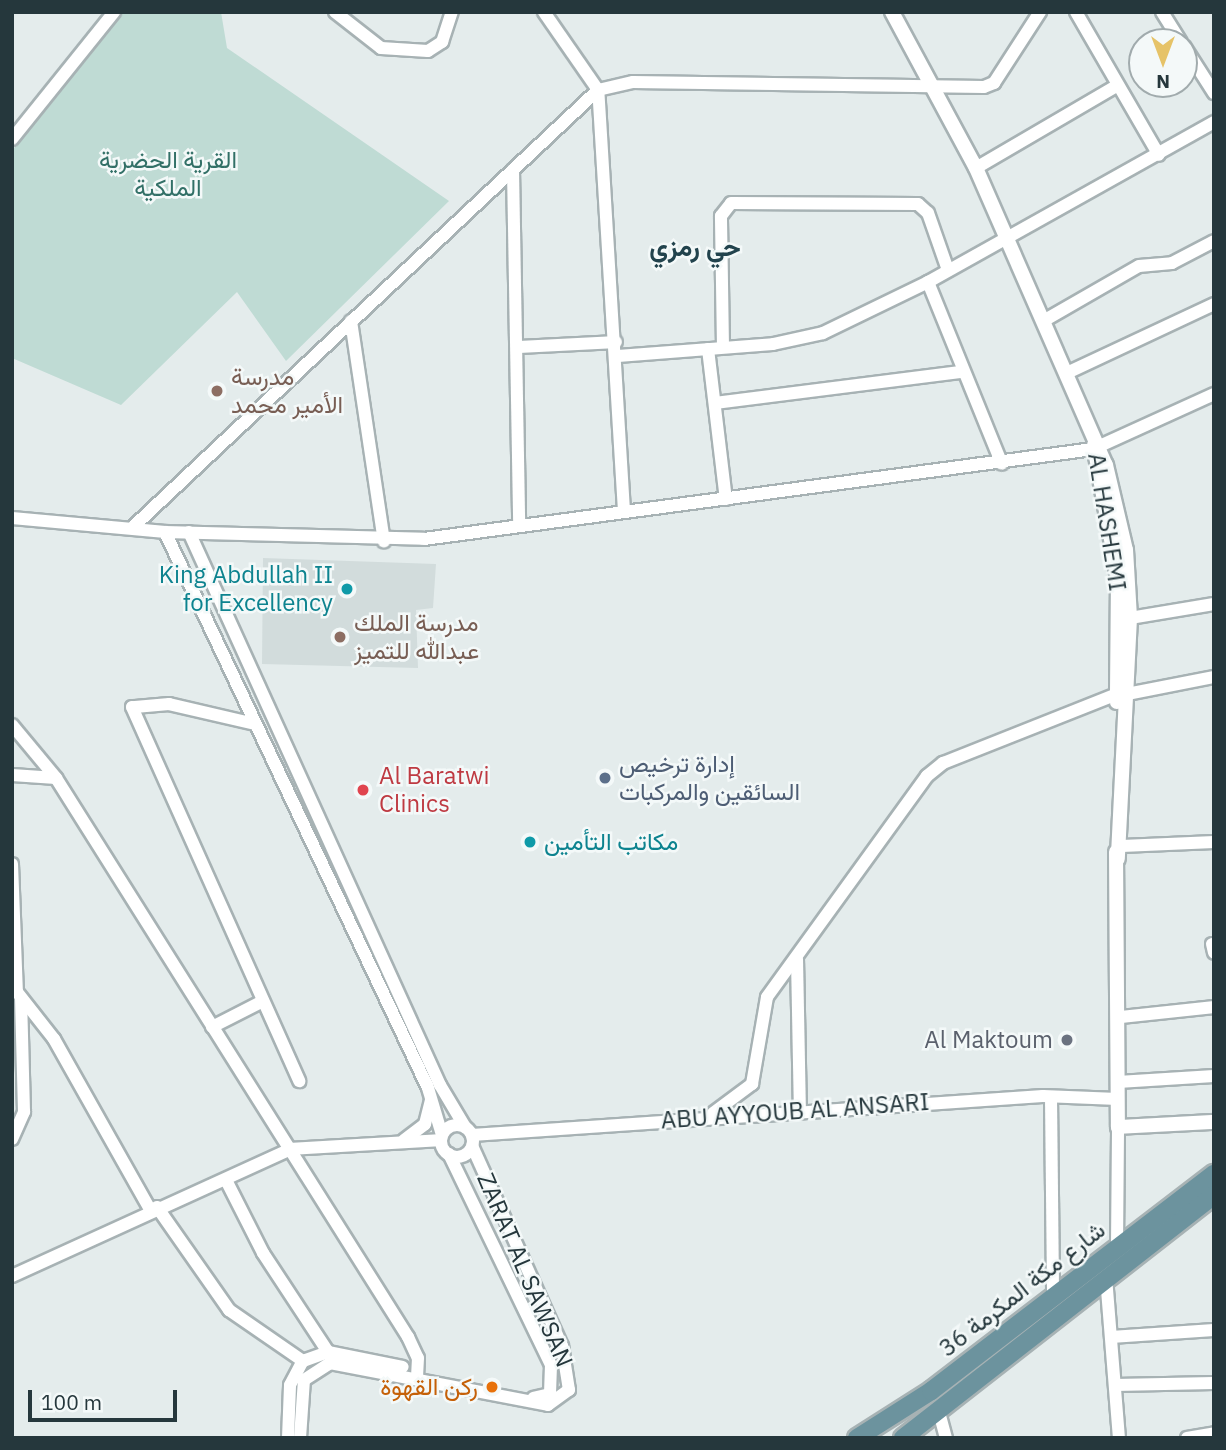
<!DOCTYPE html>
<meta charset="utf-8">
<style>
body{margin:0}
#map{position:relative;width:1226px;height:1450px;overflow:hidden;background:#e4ecec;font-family:"IBM Plex Sans",Vazirmatn,sans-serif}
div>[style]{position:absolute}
.built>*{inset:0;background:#d2dcdc}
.green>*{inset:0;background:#bfdbd4}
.roads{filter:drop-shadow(2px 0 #a7b2b4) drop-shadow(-2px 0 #a7b2b4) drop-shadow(0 2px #a7b2b4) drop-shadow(0 -2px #a7b2b4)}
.minor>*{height:12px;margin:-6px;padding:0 6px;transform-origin:6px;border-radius:6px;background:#fff}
.minor>.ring{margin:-6px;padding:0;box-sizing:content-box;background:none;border:12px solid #fff;border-radius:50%}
.tertiary>*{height:14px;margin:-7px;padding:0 7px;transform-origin:7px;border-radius:7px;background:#fff}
.primary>*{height:18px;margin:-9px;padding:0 9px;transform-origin:9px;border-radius:9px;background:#6c939e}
.dots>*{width:19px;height:19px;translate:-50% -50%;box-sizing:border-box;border:4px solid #f4f9f9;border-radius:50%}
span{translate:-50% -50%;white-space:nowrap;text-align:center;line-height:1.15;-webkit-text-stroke:5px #f4f9f9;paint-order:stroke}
.park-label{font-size:24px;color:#327067}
.education-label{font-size:24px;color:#785e54}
.left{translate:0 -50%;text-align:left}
.street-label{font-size:24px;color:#25373c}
.culture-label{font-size:24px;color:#0d838f}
.right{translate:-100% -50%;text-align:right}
.service-label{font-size:24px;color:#4e5e75}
.health-label{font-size:24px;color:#be3a42}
.worship-label{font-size:24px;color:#5b616d}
.food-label{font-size:24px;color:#c56008}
.neighbourhood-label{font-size:26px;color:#22434d;font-weight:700}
.frame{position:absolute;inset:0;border:14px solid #25373c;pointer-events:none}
.north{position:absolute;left:1128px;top:28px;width:70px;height:70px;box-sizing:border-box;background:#f4f9f9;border:2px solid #a1abad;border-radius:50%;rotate:180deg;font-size:19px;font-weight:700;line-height:28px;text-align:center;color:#25373c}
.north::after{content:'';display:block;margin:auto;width:24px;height:32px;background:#e6c368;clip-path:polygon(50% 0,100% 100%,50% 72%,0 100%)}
.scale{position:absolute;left:28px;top:1390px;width:149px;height:32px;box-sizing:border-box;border:4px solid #25373c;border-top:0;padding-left:9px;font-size:21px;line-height:24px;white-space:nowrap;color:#25373c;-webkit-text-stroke:5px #f4f9f9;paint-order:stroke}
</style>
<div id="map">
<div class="built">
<i style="clip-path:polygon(263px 558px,436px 564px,433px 608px,416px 610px,418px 668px,262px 664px)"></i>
</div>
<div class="green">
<i style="clip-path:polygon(118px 12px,221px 12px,227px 48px,449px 201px,286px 361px,237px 292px,121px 405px,12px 358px,12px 151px)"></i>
</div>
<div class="roads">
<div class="minor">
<i style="left:335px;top:12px;width:58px;rotate:38deg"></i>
<i style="left:381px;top:48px;width:47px;rotate:3.7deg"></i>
<i style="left:428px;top:51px;width:17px;rotate:-33deg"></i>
<i style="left:442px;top:42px;width:32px;rotate:-72deg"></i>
<i style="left:1076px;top:12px;width:165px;rotate:59.9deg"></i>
<i style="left:1162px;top:12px;width:36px;rotate:58deg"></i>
<i style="left:1184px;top:46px;width:56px;rotate:57.4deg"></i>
<i style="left:12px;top:139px;width:163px;rotate:-51.2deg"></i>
<i style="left:976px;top:168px;width:164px;rotate:-30.3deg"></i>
<i style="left:513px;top:170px;width:356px;rotate:89deg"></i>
<i style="left:928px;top:282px;width:196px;rotate:67.9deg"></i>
<i style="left:1045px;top:320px;width:108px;rotate:-29.9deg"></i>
<i style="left:1139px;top:266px;width:33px;rotate:-5deg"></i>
<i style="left:1172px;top:263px;width:47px;rotate:-27.6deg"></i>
<i style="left:351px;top:321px;width:223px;rotate:81.5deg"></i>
<i style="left:520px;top:347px;width:96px;rotate:-3deg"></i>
<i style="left:723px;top:347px;width:131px;rotate:-90.9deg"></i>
<i style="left:721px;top:216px;width:16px;rotate:-52deg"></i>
<i style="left:731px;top:203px;width:187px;rotate:0.3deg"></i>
<i style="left:918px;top:204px;width:13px;rotate:42deg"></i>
<i style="left:928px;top:213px;width:60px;rotate:70.7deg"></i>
<i style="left:708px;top:349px;width:151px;rotate:83.2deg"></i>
<i style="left:618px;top:356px;width:155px;rotate:-4.4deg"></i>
<i style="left:773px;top:344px;width:51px;rotate:-12.4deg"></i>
<i style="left:823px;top:333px;width:117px;rotate:-25.9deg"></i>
<i style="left:928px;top:282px;width:328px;rotate:-29.2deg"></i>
<i style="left:1069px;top:372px;width:160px;rotate:-25.1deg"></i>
<i style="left:715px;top:403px;width:247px;rotate:-7.2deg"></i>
<i style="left:624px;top:511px;width:422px;rotate:-93.5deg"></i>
<i style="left:598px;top:90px;width:36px;rotate:-13deg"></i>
<i style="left:633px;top:82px;width:351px;rotate:0.8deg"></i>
<i style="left:984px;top:87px;width:11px;rotate:-22deg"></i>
<i style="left:994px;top:83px;width:85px;rotate:-57.1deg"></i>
<i style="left:12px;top:518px;width:154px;rotate:5.2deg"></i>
<i style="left:165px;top:532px;width:259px;rotate:1.5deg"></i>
<i style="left:424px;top:539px;width:675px;rotate:-7.66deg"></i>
<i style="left:1093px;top:449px;width:133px;rotate:-24.4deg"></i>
<i style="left:134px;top:526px;width:637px;rotate:-43.22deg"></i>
<i style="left:598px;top:90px;width:95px;rotate:-124.7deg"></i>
<i style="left:165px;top:532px;width:615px;rotate:64.68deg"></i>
<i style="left:428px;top:1088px;width:49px;rotate:73.4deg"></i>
<i style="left:189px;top:532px;width:607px;rotate:65.59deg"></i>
<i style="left:440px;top:1085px;width:49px;rotate:59.2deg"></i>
<i style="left:1130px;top:618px;width:85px;rotate:-9.5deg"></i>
<i style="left:1127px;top:694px;width:89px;rotate:-11.1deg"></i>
<i style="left:255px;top:724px;width:88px;rotate:-166.9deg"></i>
<i style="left:169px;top:704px;width:37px;rotate:175deg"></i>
<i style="left:132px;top:707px;width:410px;rotate:65.9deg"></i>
<i style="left:12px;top:725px;width:69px;rotate:50.3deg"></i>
<i style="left:56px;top:778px;width:661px;rotate:57.8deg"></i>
<i style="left:408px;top:1337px;width:23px;rotate:65deg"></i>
<i style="left:418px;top:1358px;width:21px;rotate:93deg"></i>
<i style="left:12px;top:775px;width:44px;rotate:3.9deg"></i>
<i style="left:1122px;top:846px;width:92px;rotate:-2.5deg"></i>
<i style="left:12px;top:864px;width:128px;rotate:87.8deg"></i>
<i style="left:17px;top:992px;width:6px;rotate:-149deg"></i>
<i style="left:1212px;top:944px;width:9px;rotate:77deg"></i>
<i style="left:797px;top:959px;width:151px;rotate:88.9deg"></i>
<i style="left:17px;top:992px;width:60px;rotate:51.8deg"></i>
<i style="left:54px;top:1039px;width:197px;rotate:60.6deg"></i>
<i style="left:1121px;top:1017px;width:94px;rotate:-6.1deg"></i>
<i style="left:212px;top:1027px;width:57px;rotate:-27deg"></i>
<i style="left:1118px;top:1082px;width:96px;rotate:-3.6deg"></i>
<i style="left:1051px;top:1097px;width:201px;rotate:89.4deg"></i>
<i style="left:713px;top:1113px;width:49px;rotate:-36.6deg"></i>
<i style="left:752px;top:1084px;width:88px;rotate:-80.2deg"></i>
<i style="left:767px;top:997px;width:273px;rotate:-54.1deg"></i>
<i style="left:927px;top:776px;width:21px;rotate:-39deg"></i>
<i style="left:943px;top:763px;width:187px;rotate:-21.6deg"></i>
<i class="ring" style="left:441px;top:1125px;width:20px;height:20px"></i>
<i style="left:472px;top:1135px;width:572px;rotate:-3.91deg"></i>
<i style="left:1043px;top:1096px;width:75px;rotate:2.3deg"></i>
<i style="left:12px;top:1139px;width:30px;rotate:-66deg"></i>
<i style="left:24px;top:1112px;width:113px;rotate:-91.5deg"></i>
<i style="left:404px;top:1140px;width:26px;rotate:-37deg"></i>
<i style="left:425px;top:1124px;width:25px;rotate:-76deg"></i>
<i style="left:449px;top:1154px;width:234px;rotate:64.2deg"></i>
<i style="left:551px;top:1365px;width:29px;rotate:92deg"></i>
<i style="left:550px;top:1394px;width:17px;rotate:167deg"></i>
<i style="left:226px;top:1180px;width:82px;rotate:63.1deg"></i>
<i style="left:263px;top:1253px;width:118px;rotate:56.7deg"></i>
<i style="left:157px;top:1207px;width:126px;rotate:55deg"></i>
<i style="left:229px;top:1310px;width:90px;rotate:34.6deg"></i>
<i style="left:1117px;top:1246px;width:119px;rotate:-89.5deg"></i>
<i style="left:12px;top:1276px;width:307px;rotate:-24.5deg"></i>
<i style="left:291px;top:1149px;width:150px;rotate:-3.4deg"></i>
<i style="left:1106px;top:1277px;width:162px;rotate:85.4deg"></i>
<i style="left:1111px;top:1337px;width:103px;rotate:-3.9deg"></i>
<i style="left:1115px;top:1385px;width:99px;rotate:-1.2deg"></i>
<i style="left:939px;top:1412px;width:27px;rotate:75deg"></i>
<i style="left:288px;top:1438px;width:53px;rotate:-87.8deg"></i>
<i style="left:290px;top:1385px;width:27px;rotate:-62deg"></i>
<i style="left:303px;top:1361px;width:27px;rotate:-20deg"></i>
<i style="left:328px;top:1352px;width:76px;rotate:11.3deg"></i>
<i style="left:300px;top:1438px;width:58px;rotate:-86.1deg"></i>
<i style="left:304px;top:1380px;width:31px;rotate:-33deg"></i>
<i style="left:330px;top:1363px;width:222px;rotate:10.9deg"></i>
<i style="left:548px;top:1405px;width:26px;rotate:-36deg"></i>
<i style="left:569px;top:1390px;width:45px;rotate:-99deg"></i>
<i style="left:562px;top:1346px;width:219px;rotate:-114.2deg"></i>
<i style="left:1187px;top:1438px;width:27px;rotate:-10deg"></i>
</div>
<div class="tertiary">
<i style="left:892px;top:12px;width:177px;rotate:61.7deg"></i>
<i style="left:976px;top:168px;width:324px;rotate:66.4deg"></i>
<i style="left:1106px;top:465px;width:87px;rotate:76.8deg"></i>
<i style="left:1126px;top:550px;width:68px;rotate:86.6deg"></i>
<i style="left:1130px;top:618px;width:241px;rotate:92.9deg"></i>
<i style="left:1094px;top:445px;width:135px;rotate:79.8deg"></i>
<i style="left:1118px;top:578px;width:124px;rotate:90.5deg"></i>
<i style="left:1116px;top:852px;width:275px;rotate:89.6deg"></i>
<i style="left:1118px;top:1127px;width:96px;rotate:-3deg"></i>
</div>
<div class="primary">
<i style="left:857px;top:1438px;width:88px;rotate:-32.4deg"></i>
<i style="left:931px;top:1391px;width:357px;rotate:-37.5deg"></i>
<i style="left:903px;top:1438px;width:395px;rotate:-38deg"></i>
</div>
</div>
<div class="dots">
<i style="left:217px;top:391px;background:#8d6e63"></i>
<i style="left:347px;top:589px;background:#0f9aa8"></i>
<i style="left:340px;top:637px;background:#8d6e63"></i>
<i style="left:605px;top:778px;background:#5c6f8a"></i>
<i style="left:363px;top:790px;background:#e0444e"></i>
<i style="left:530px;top:842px;background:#0f9aa8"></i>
<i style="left:1067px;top:1040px;background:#6b7280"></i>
<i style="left:492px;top:1387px;background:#e8710a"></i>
</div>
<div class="park-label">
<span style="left:168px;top:174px">القرية الحضرية<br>الملكية</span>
</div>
<div class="education-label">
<span class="left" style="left:231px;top:391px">مدرسة<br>الأمير محمد</span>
<span class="left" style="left:354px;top:637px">مدرسة الملك<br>عبدالله للتميز</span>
</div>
<div class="street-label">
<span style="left:1107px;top:522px;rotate:81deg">AL HASHEMI</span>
<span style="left:795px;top:1111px;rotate:-4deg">ABU AYYOUB AL ANSARI</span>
<span style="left:525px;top:1270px;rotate:67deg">ZARAT AL SAWSAN</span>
<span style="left:1022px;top:1289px;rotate:-38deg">شارع مكة المكرمة 36</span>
</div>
<div class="culture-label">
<span class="right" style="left:333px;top:589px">King Abdullah II<br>for Excellency</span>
<span class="left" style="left:544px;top:842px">مكاتب التأمين</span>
</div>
<div class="service-label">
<span class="left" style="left:619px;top:778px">إدارة ترخيص<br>السائقين والمركبات</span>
</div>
<div class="health-label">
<span class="left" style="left:379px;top:790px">Al Baratwi<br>Clinics</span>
</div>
<div class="worship-label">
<span class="right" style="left:1053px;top:1040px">Al Maktoum</span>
</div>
<div class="food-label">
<span class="right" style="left:478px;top:1387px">ركن القهوة</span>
</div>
<div class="neighbourhood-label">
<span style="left:695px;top:247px">حي رمزي</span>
</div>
<div class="frame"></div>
<div class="north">N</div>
<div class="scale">100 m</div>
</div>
